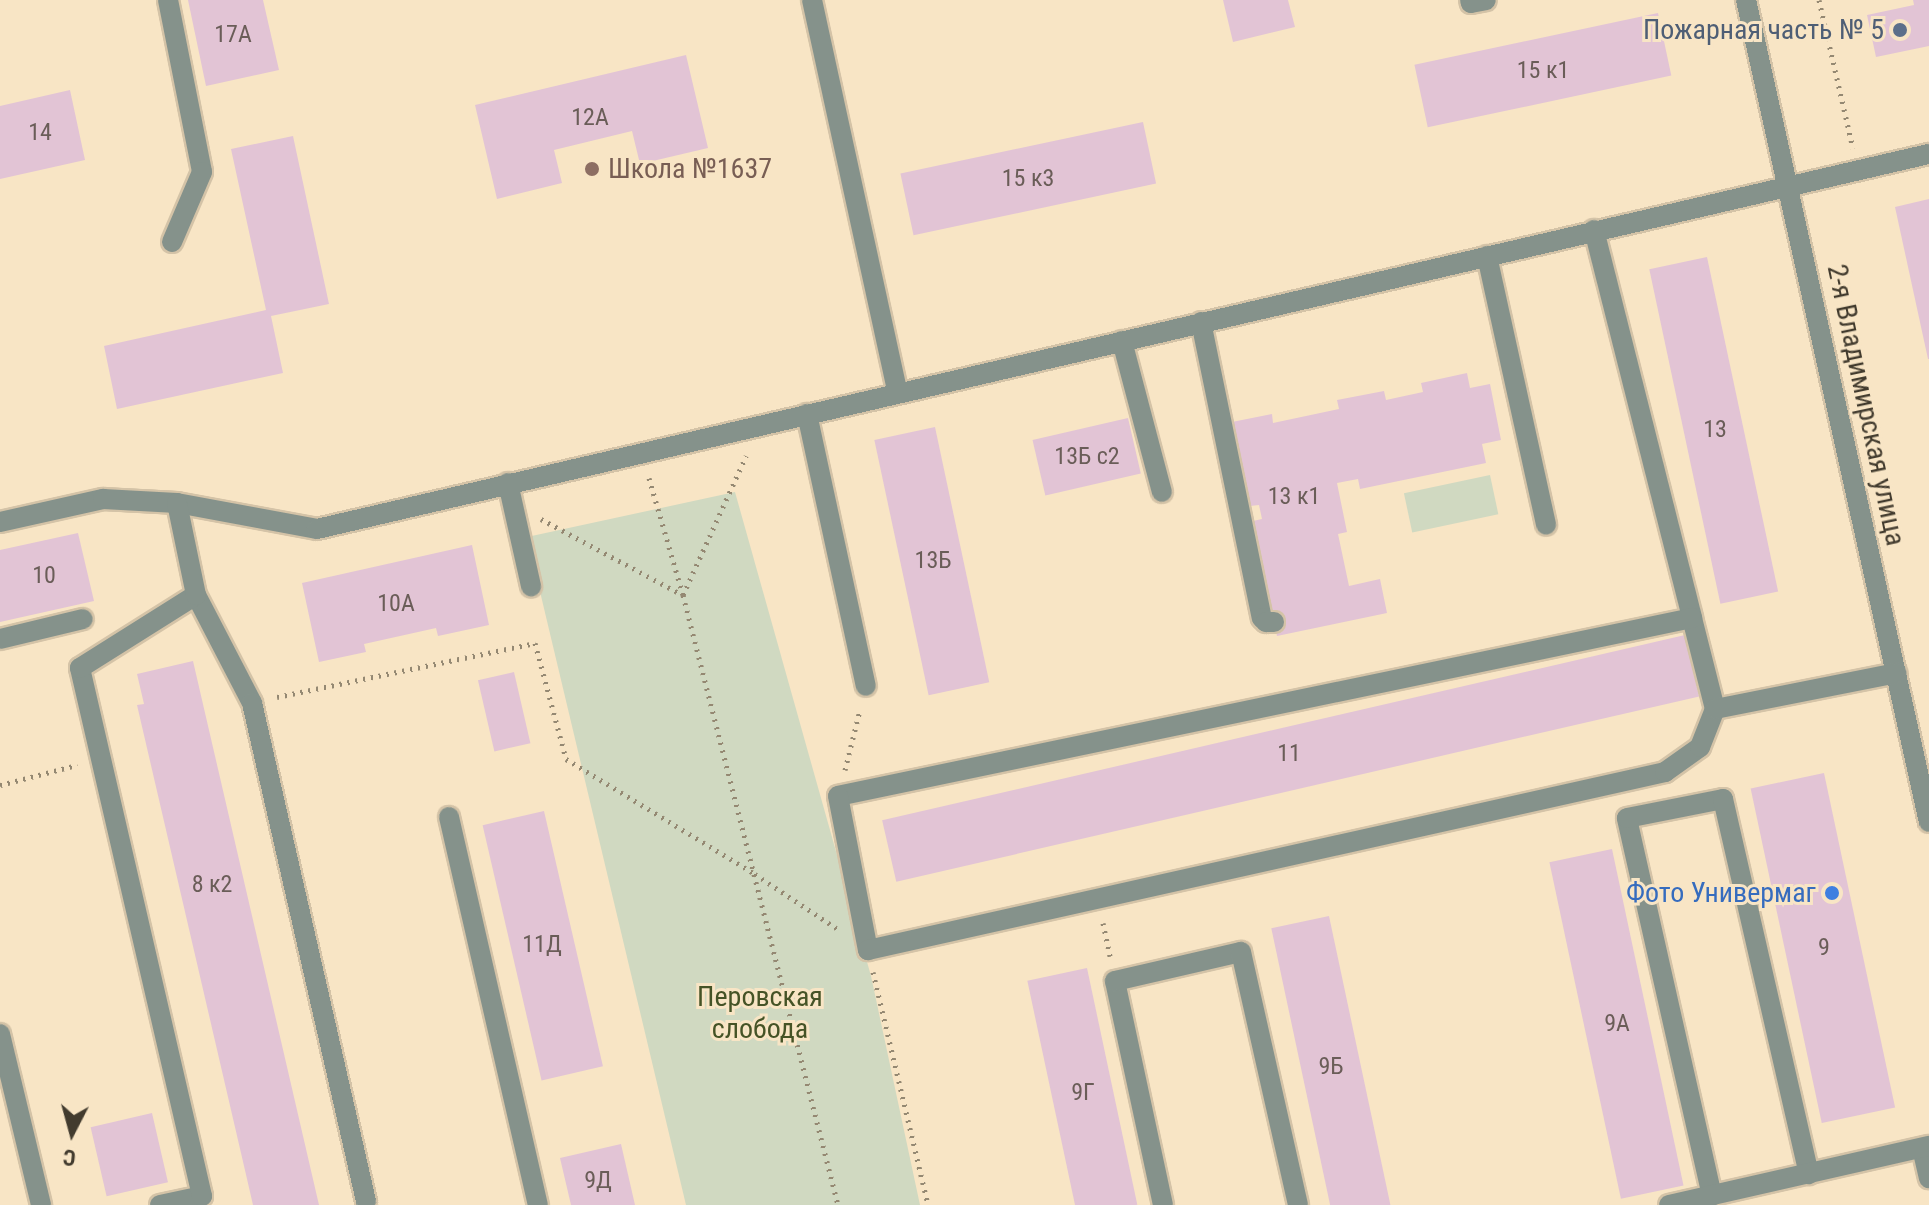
<!DOCTYPE html>
<meta charset="utf-8">
<style>
body{margin:0}
#map{position:relative;width:1929px;height:1205px;overflow:hidden;background:#f8e5c5;font-family:"Roboto Condensed",sans-serif}
div>[style]{position:absolute}
.green>*{inset:0;background:#d0d9c1;transform-origin:0 0}
.building>*{inset:0;background:#e2c4d5;transform-origin:0 0}
.path>*{height:5px;margin-top:-2.5px;transform-origin:0;background:repeating-linear-gradient(90deg,#948872 0 2px,transparent 0 8px)}
.roads{filter:drop-shadow(2px 0 #d4c3a7) drop-shadow(-2px 0 #d4c3a7) drop-shadow(0 2px #d4c3a7) drop-shadow(0 -2px #d4c3a7)}
.minor>*{height:20px;margin:-10px;padding:0 10px;transform-origin:10px;border-radius:10px;background:#85928b}
.dots>*{width:22px;height:22px;translate:-50% -50%;box-sizing:border-box;border:4px solid #f8e5c5;border-radius:50%}
span{translate:-50% -50%;white-space:nowrap;text-align:center;line-height:1.15;-webkit-text-stroke:6px #f8e5c5;paint-order:stroke}
.number-label{font-size:24px;color:#6a5d58}
.number-label span{-webkit-text-stroke-width:0}
.service-label{font-size:28px;color:#4e5e75}
.right{translate:-100% -50%;text-align:right}
.education-label{font-size:28px;color:#785e54}
.left{translate:0 -50%;text-align:left}
.street-label{font-size:28px;color:#423b2e}
.shop-label{font-size:28px;color:#366cbe}
.park-label{font-size:28px;color:#455326}
.north{position:absolute;left:32px;top:1093px;width:80px;height:80px;-webkit-text-stroke:6px #f8e5c5;paint-order:stroke;rotate:186deg;font-size:22px;font-weight:700;line-height:32px;text-align:center;color:#423b2e}
.north::after{content:'';display:block;margin:auto;width:28px;height:36px;background:#423b2e;clip-path:polygon(50% 0,100% 100%,50% 72%,0 100%)}
</style>
<div id="map">
<div class="green">
<i style="left:1490px;top:475px;width:40px;height:88px;rotate:78deg"></i>
<i style="clip-path:polygon(735px 492px,871px 976px,920px 1205px,686px 1205px,527px 537px)"></i>
</div>
<div class="building">
<i style="clip-path:polygon(188px 0,263px 0,279px 70px,206px 86px)"></i>
<i style="clip-path:polygon(1223px 0,1288px 0,1295px 27px,1233px 42px)"></i>
<i style="clip-path:polygon(1913px 0,1929px 0,1929px 46px,1876px 57px,1867px 15px,1914px 5px)"></i>
<i style="left:1658px;top:13px;width:64px;height:249px;rotate:78deg"></i>
<i style="clip-path:polygon(686px 55px,708px 148px,640px 164px,632px 131px,554px 150px,562px 183px,497px 199px,475px 105px)"></i>
<i style="clip-path:polygon(70px 90px,85px 160px,0 179px,0 106px)"></i>
<i style="left:1143px;top:122px;width:63px;height:248px;rotate:78deg"></i>
<i style="clip-path:polygon(293px 136px,329px 304px,271px 316px,283px 373px,117px 409px,104px 346px,266px 310px,231px 149px)"></i>
<i style="clip-path:polygon(1929px 199px,1929px 359px,1928px 359px,1895px 207px)"></i>
<i style="left:1707px;top:257px;width:342px;height:59px;rotate:78deg"></i>
<i style="clip-path:polygon(1467px 373px,1470px 388px,1490px 384px,1501px 440px,1482px 444px,1486px 463px,1360px 489px,1358px 479px,1337px 483px,1347px 532px,1338px 534px,1349px 586px,1380px 579px,1387px 613px,1277px 636px,1253px 521px,1262px 519px,1259px 505px,1250px 506px,1232px 422px,1272px 414px,1273px 423px,1339px 409px,1337px 400px,1384px 391px,1386px 400px,1423px 392px,1421px 383px)"></i>
<i style="left:1128px;top:418px;width:57px;height:98px;rotate:77deg"></i>
<i style="left:935px;top:427px;width:261px;height:62px;rotate:78deg"></i>
<i style="clip-path:polygon(78px 533px,94px 601px,0 622px,0 550px)"></i>
<i style="clip-path:polygon(472px 545px,489px 625px,438px 636px,436px 628px,364px 644px,366px 652px,319px 662px,302px 583px)"></i>
<i style="left:1685px;top:635px;width:63px;height:824px;rotate:77deg"></i>
<i style="clip-path:polygon(193px 661px,319px 1205px,253px 1205px,241px 1153px,137px 705px,144px 704px,137px 674px)"></i>
<i style="left:514px;top:672px;width:73px;height:37px;rotate:77deg"></i>
<i style="left:1824px;top:773px;width:342px;height:75px;rotate:78deg"></i>
<i style="left:544px;top:811px;width:262px;height:63px;rotate:77deg"></i>
<i style="left:1612px;top:849px;width:344px;height:64px;rotate:78deg"></i>
<i style="left:1329px;top:916px;width:296px;height:59px;rotate:78deg"></i>
<i style="left:1087px;top:968px;width:242px;height:61px;rotate:78deg"></i>
<i style="left:152px;top:1113px;width:71px;height:63px;rotate:77deg"></i>
<i style="clip-path:polygon(621px 1144px,635px 1205px,571px 1205px,560px 1158px)"></i>
</div>
<div class="path">
<i style="left:1819px;top:0;width:152px;rotate:77.1deg"></i>
<i style="left:649px;top:478px;width:122px;rotate:73.8deg"></i>
<i style="left:683px;top:595px;width:629px;rotate:75.74deg"></i>
<i style="left:541px;top:519px;width:161px;rotate:28.2deg"></i>
<i style="left:683px;top:595px;width:153px;rotate:-65.6deg"></i>
<i style="left:277px;top:697px;width:264px;rotate:-11.8deg"></i>
<i style="left:535px;top:643px;width:120px;rotate:75deg"></i>
<i style="left:566px;top:759px;width:221px;rotate:31.3deg"></i>
<i style="left:755px;top:874px;width:101px;rotate:33.7deg"></i>
<i style="left:845px;top:770px;width:62px;rotate:-76deg"></i>
<i style="left:0;top:785px;width:80px;rotate:-14.6deg"></i>
<i style="left:1103px;top:923px;width:34px;rotate:78deg"></i>
<i style="left:873px;top:972px;width:239px;rotate:76.7deg"></i>
</div>
<div class="roads">
<div class="minor">
<i style="left:168px;top:0;width:175px;rotate:78.8deg"></i>
<i style="left:202px;top:172px;width:76px;rotate:113.2deg"></i>
<i style="left:812px;top:0;width:402px;rotate:77.7deg"></i>
<i style="left:1470px;top:0;width:3px;rotate:72deg"></i>
<i style="left:1471px;top:3px;width:15px;rotate:-11deg"></i>
<i style="left:1746px;top:0;width:842px;rotate:77.45deg"></i>
<i style="left:1594px;top:230px;width:400px;rotate:75.8deg"></i>
<i style="left:1487px;top:256px;width:275px;rotate:77.6deg"></i>
<i style="left:1201px;top:322px;width:302px;rotate:78.4deg"></i>
<i style="left:1262px;top:618px;width:6px;rotate:45deg"></i>
<i style="left:1266px;top:622px;width:8px"></i>
<i style="left:1122px;top:341px;width:156px;rotate:75.2deg"></i>
<i style="left:807px;top:414px;width:278px;rotate:77.8deg"></i>
<i style="left:508px;top:483px;width:106px;rotate:77.4deg"></i>
<i style="left:0;top:522px;width:106px;rotate:-12.6deg"></i>
<i style="left:103px;top:499px;width:74px;rotate:3.1deg"></i>
<i style="left:177px;top:503px;width:142px;rotate:10.5deg"></i>
<i style="left:317px;top:529px;width:1655px;rotate:-13.1deg"></i>
<i style="left:196px;top:595px;width:122px;rotate:62.6deg"></i>
<i style="left:252px;top:703px;width:511px;rotate:77.11deg"></i>
<i style="left:0;top:639px;width:85px;rotate:-13.5deg"></i>
<i style="left:1715px;top:709px;width:94px;rotate:-104.2deg"></i>
<i style="left:1692px;top:618px;width:872px;rotate:168.23deg"></i>
<i style="left:838px;top:796px;width:157px;rotate:79deg"></i>
<i style="left:868px;top:950px;width:817px;rotate:-12.59deg"></i>
<i style="left:1665px;top:772px;width:43px;rotate:-35.5deg"></i>
<i style="left:1700px;top:747px;width:41px;rotate:-68.5deg"></i>
<i style="left:1715px;top:709px;width:185px;rotate:-11.2deg"></i>
<i style="left:449px;top:817px;width:398px;rotate:77.1deg"></i>
<i style="left:0;top:1034px;width:176px;rotate:76.5deg"></i>
<i style="left:1922px;top:1148px;width:31px;rotate:77deg"></i>
<i style="left:1712px;top:1196px;width:387px;rotate:-102.7deg"></i>
<i style="left:1627px;top:818px;width:98px;rotate:-11.2deg"></i>
<i style="left:1723px;top:799px;width:385px;rotate:77.1deg"></i>
<i style="left:160px;top:1205px;width:43px;rotate:-12.1deg"></i>
<i style="left:202px;top:1196px;width:542px;rotate:-103.01deg"></i>
<i style="left:80px;top:668px;width:137px;rotate:-32.2deg"></i>
<i style="left:196px;top:595px;width:94px;rotate:-101.7deg"></i>
<i style="left:1163px;top:1205px;width:229px;rotate:-102.1deg"></i>
<i style="left:1115px;top:981px;width:129px;rotate:-13deg"></i>
<i style="left:1241px;top:952px;width:259px;rotate:77.3deg"></i>
<i style="left:1669px;top:1205px;width:267px;rotate:-12.8deg"></i>
</div>
</div>
<div class="dots">
<i style="left:1900px;top:30px;background:#5c6f8a"></i>
<i style="left:592px;top:169px;background:#8d6e63"></i>
<i style="left:1832px;top:893px;background:#3f7fe0"></i>
</div>
<div class="number-label">
<span style="left:233px;top:35px">17А</span>
<span style="left:1543px;top:71px">15 к1</span>
<span style="left:590px;top:118px">12А</span>
<span style="left:40px;top:133px">14</span>
<span style="left:1028px;top:179px">15 к3</span>
<span style="left:1715px;top:430px">13</span>
<span style="left:1087px;top:457px">13Б с2</span>
<span style="left:1294px;top:497px">13 к1</span>
<span style="left:933px;top:561px">13Б</span>
<span style="left:44px;top:576px">10</span>
<span style="left:396px;top:604px">10А</span>
<span style="left:1289px;top:754px">11</span>
<span style="left:212px;top:885px">8 к2</span>
<span style="left:542px;top:945px">11Д</span>
<span style="left:1824px;top:948px">9</span>
<span style="left:1617px;top:1024px">9А</span>
<span style="left:1331px;top:1067px">9Б</span>
<span style="left:1083px;top:1093px">9Г</span>
<span style="left:598px;top:1181px">9Д</span>
</div>
<div class="service-label">
<span class="right" style="left:1884px;top:30px">Пожарная часть № 5</span>
</div>
<div class="education-label">
<span class="left" style="left:608px;top:169px">Школа №1637</span>
</div>
<div class="street-label">
<span style="left:1866px;top:405px;rotate:78deg">2-я Владимирская улица</span>
</div>
<div class="shop-label">
<span class="right" style="left:1816px;top:893px">Фото Универмаг</span>
</div>
<div class="park-label">
<span style="left:760px;top:1013px">Перовская<br>слобода</span>
</div>
<div class="north">С</div>
</div>
